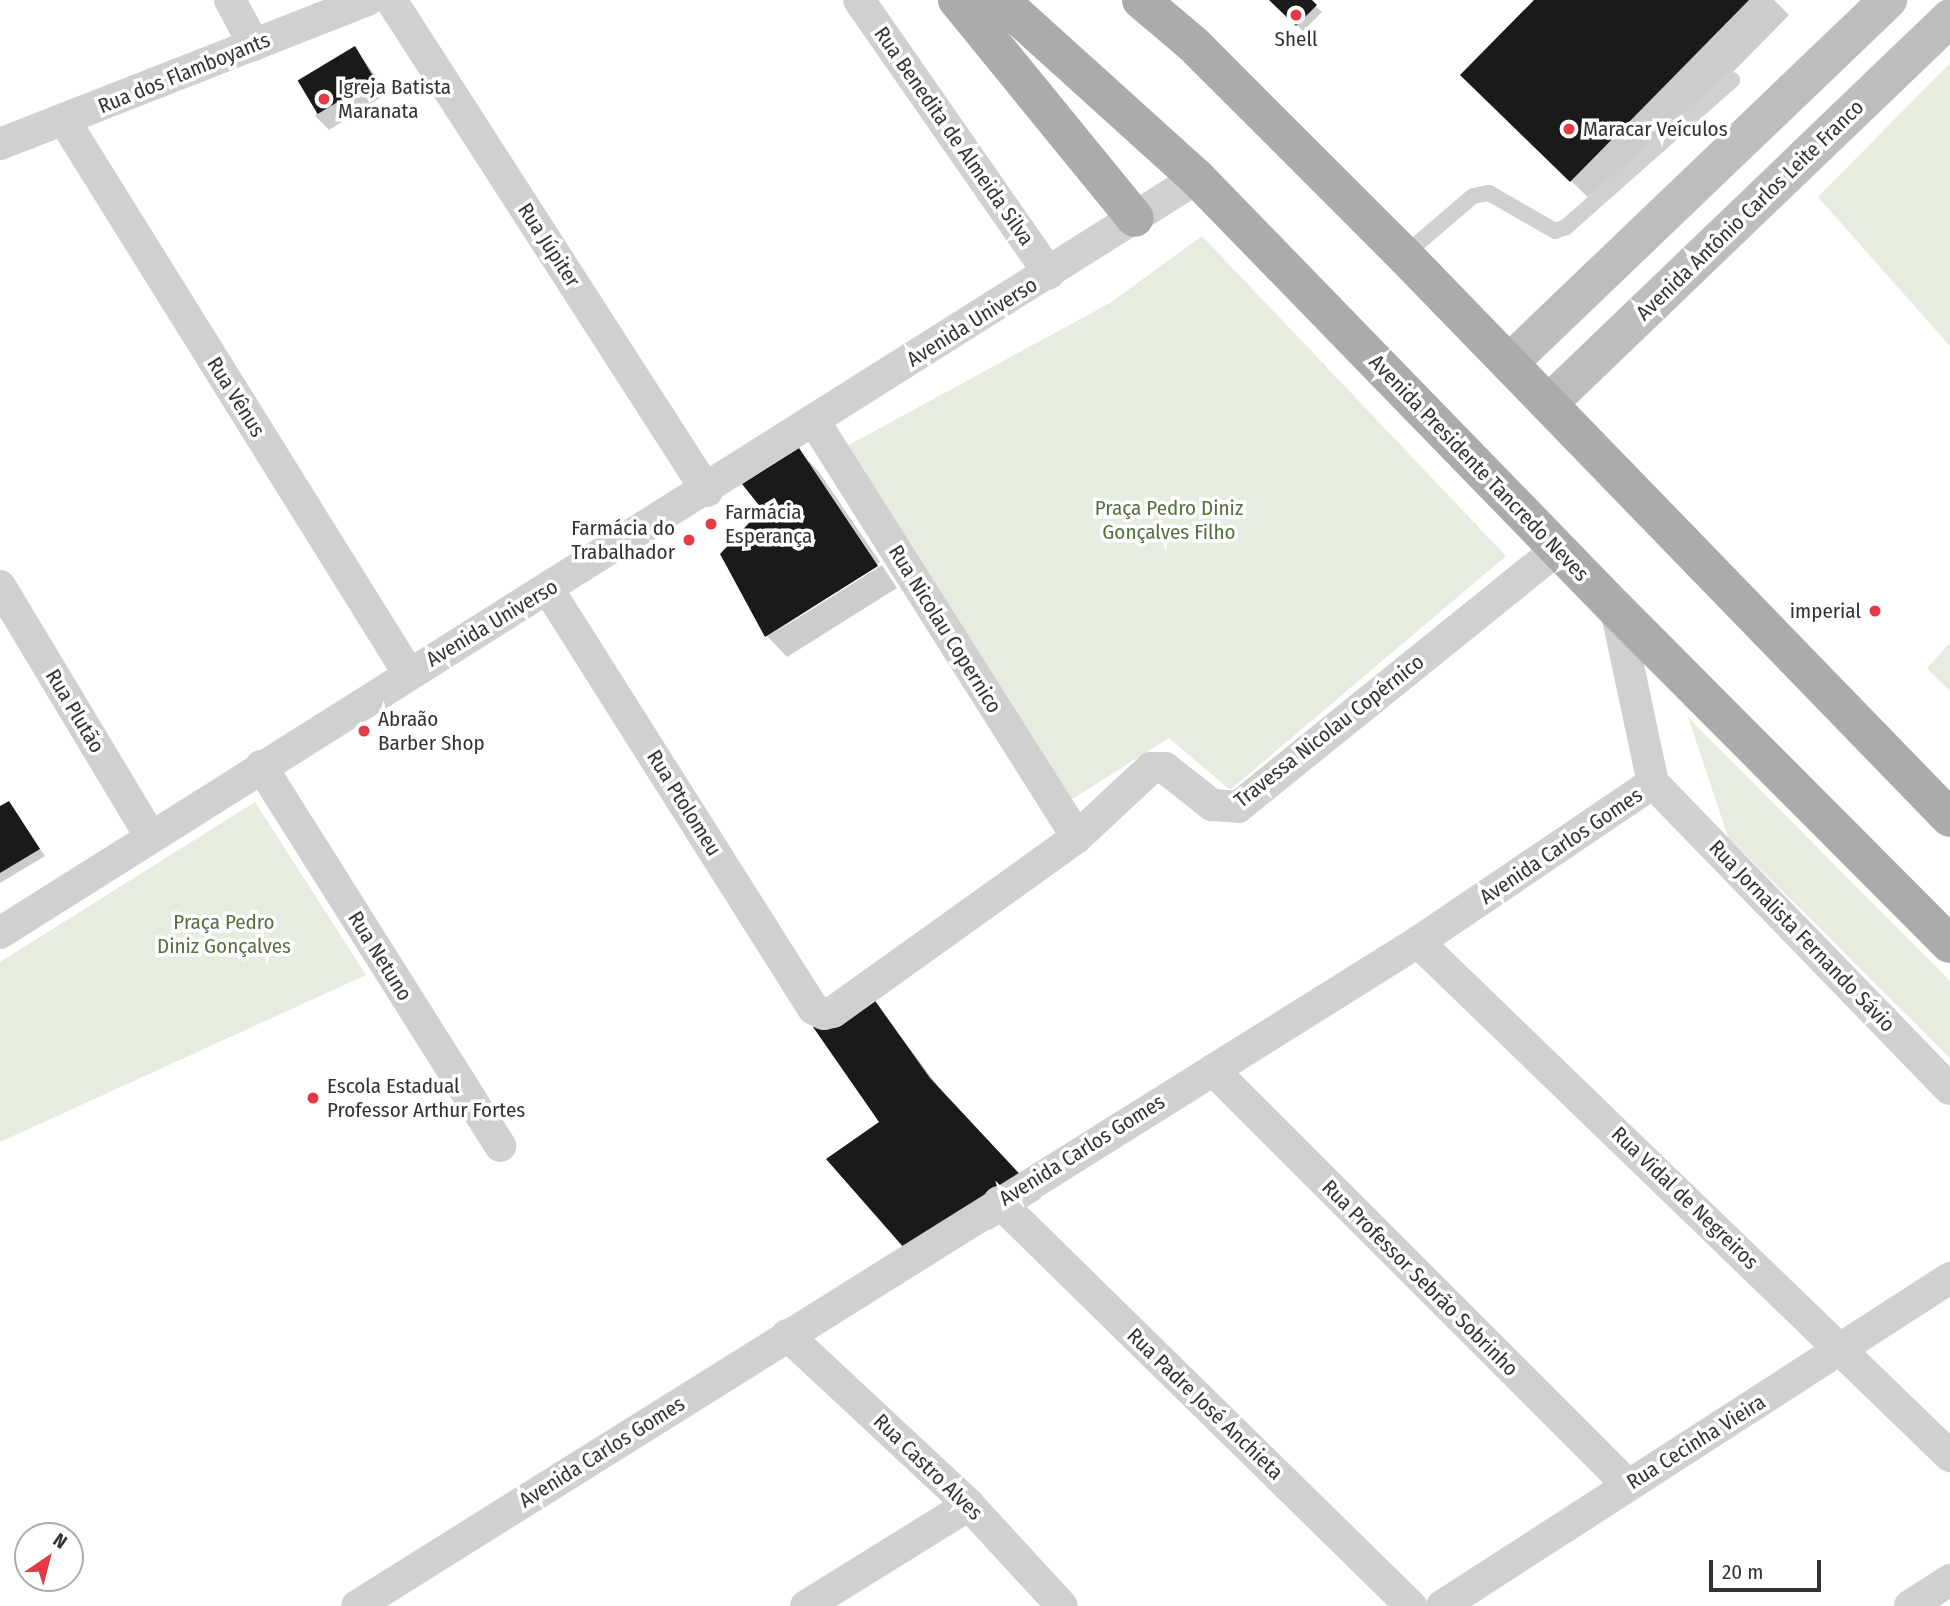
<!DOCTYPE html>
<meta charset="utf-8">
<style>
body{margin:0}
#map{position:relative;width:1950px;height:1606px;overflow:hidden;background:#fff;font-family:"Fira Sans Condensed",sans-serif}
div>[style]{position:absolute}
.green>*{inset:0;background:#e6ecdf}
.shadow>*{inset:0;background:#0003}
.building>*{inset:0;background:#1a1a1a;transform-origin:0 0}
.lane>*{height:16px;margin:-8px;padding:0 8px;transform-origin:8px;border-radius:8px;background:#d0d0d0}
.street>*{height:32px;margin:-16px;padding:0 16px;transform-origin:16px;border-radius:16px;background:#d0d0d0}
.secondary>*{height:38px;margin:-19px;padding:0 19px;transform-origin:19px;border-radius:19px;background:#bdbdbd}
.primary>*{height:38px;margin:-19px;padding:0 19px;transform-origin:19px;border-radius:19px;background:#ababab}
.dots>*{width:19px;height:19px;translate:-50% -50%;box-sizing:border-box;border:4px solid #fff;border-radius:50%}
span{translate:-50% -50%;white-space:nowrap;text-align:center;line-height:1.15;-webkit-text-stroke:7px #fff;paint-order:stroke}
.poi-label{font-size:21px;color:#333}
.left{translate:0 -50%;text-align:left}
.right{translate:-100% -50%;text-align:right}
.street-label{font-size:21px;color:#333}
.park-label{font-size:21px;color:#56703f}
.north{position:absolute;left:14px;top:1522px;width:70px;height:70px;box-sizing:border-box;background:#fff;border:2px solid #adadad;border-radius:50%;rotate:35deg;font-size:19px;font-weight:700;line-height:28px;text-align:center;color:#333}
.north::after{content:'';display:block;margin:auto;width:24px;height:32px;background:#e63946;clip-path:polygon(50% 0,100% 100%,50% 72%,0 100%)}
.scale{position:absolute;left:1709px;top:1560px;width:112px;height:32px;box-sizing:border-box;border:4px solid #333;border-top:0;padding-left:9px;font-size:21px;line-height:24px;white-space:nowrap;color:#333;-webkit-text-stroke:5px #fff;paint-order:stroke}
</style>
<div id="map">
<div class="green">
<i style="clip-path:polygon(1950px 63px,1950px 346px,1818px 197px)"></i>
<i style="clip-path:polygon(1202px 236px,1506px 556px,1230px 790px,1169px 738px,1071px 800px,847px 446px,1110px 303px)"></i>
<i style="clip-path:polygon(1950px 643px,1950px 691px,1927px 668px)"></i>
<i style="clip-path:polygon(1688px 717px,1950px 981px,1950px 1058px,1728px 837px)"></i>
<i style="clip-path:polygon(255px 802px,366px 975px,0 1142px,0 962px)"></i>
</div>
<div class="shadow">
<i style="clip-path:polygon(1272px 0,1309px 0,1322px 12px,1303px 31px)"></i>
<i style="clip-path:polygon(1536px 0,1774px 0,1789px 15px,1599px 208px,1490px 102px)"></i>
<i style="clip-path:polygon(355px 48px,388px 93px,329px 130px,315px 116px)"></i>
<i style="clip-path:polygon(799px 451px,819px 472px,880px 562px,771px 635px,882px 565px,897px 588px,787px 657px,767px 636px,765px 509px)"></i>
<i style="clip-path:polygon(9px 803px,45px 856px,0 883px,0 808px)"></i>
<i style="clip-path:polygon(866px 991px,944px 1094px,1041px 1198px,990px 1230px,882px 1122px)"></i>
</div>
<div class="building">
<i style="clip-path:polygon(1269px 0,1312px 0,1317px 5px,1296px 26px)"></i>
<i style="clip-path:polygon(1534px 0,1749px 0,1570px 182px,1460px 75px)"></i>
<i style="left:355px;top:46px;width:39px;height:67px;rotate:59deg"></i>
<i style="clip-path:polygon(799px 448px,878px 566px,765px 637px,720px 554px,762px 509px,742px 484px)"></i>
<i style="clip-path:polygon(9px 801px,40px 849px,0 873px,0 806px)"></i>
<i style="clip-path:polygon(866px 988px,930px 1078px,1029px 1184px,912px 1257px,826px 1159px,879px 1122px,813px 1027px)"></i>
</div>
<div class="lane">
<i style="left:1404px;top:255px;width:91px;rotate:-40.5deg"></i>
<i style="left:1473px;top:196px;width:16px;rotate:-11deg"></i>
<i style="left:1489px;top:193px;width:76px;rotate:29.9deg"></i>
<i style="left:1555px;top:231px;width:12px;rotate:-20deg"></i>
<i style="left:1566px;top:227px;width:222px;rotate:-41.5deg"></i>
</div>
<div class="street">
<i style="left:230px;top:0;width:51px;rotate:61.9deg"></i>
<i style="left:391px;top:0;width:584px;rotate:57.24deg"></i>
<i style="left:859px;top:0;width:333px;rotate:55.2deg"></i>
<i style="left:64px;top:120px;width:653px;rotate:58.09deg"></i>
<i style="left:0;top:144px;width:395px;rotate:-21.4deg"></i>
<i style="left:814px;top:421px;width:492px;rotate:57.7deg"></i>
<i style="left:0;top:586px;width:293px;rotate:59deg"></i>
<i style="left:548px;top:589px;width:497px;rotate:57.7deg"></i>
<i style="left:814px;top:1009px;width:11px;rotate:27deg"></i>
<i style="left:824px;top:1014px;width:9px;rotate:-13deg"></i>
<i style="left:833px;top:1012px;width:300px;rotate:-35.6deg"></i>
<i style="left:1077px;top:837px;width:101px;rotate:-43deg"></i>
<i style="left:1151px;top:768px;width:14px"></i>
<i style="left:1165px;top:768px;width:60px;rotate:38.2deg"></i>
<i style="left:1212px;top:805px;width:26px;rotate:4deg"></i>
<i style="left:1238px;top:807px;width:412px;rotate:-38.9deg"></i>
<i style="left:1616px;top:609px;width:178px;rotate:78deg"></i>
<i style="left:261px;top:766px;width:449px;rotate:57.8deg"></i>
<i style="left:1653px;top:783px;width:426px;rotate:45.9deg"></i>
<i style="left:0;top:933px;width:1415px;rotate:-32.24deg"></i>
<i style="left:1418px;top:942px;width:740px;rotate:44.01deg"></i>
<i style="left:1213px;top:1070px;width:587px;rotate:45deg"></i>
<i style="left:999px;top:1202px;width:577px;rotate:44.44deg"></i>
<i style="left:787px;top:1335px;width:249px;rotate:43deg"></i>
<i style="left:969px;top:1505px;width:137px;rotate:47.4deg"></i>
<i style="left:357px;top:1606px;width:1252px;rotate:-32.04deg"></i>
<i style="left:1418px;top:942px;width:284px;rotate:-34.1deg"></i>
<i style="left:806px;top:1606px;width:192px;rotate:-31.8deg"></i>
<i style="left:1442px;top:1606px;width:605px;rotate:-32.85deg"></i>
<i style="left:1910px;top:1606px;width:48px;rotate:-33deg"></i>
</div>
<div class="secondary">
<i style="left:1509px;top:363px;width:525px;rotate:-43.76deg"></i>
<i style="left:1549px;top:403px;width:556px;rotate:-43.83deg"></i>
</div>
<div class="primary">
<i style="left:957px;top:0;width:281px;rotate:50.8deg"></i>
<i style="left:1000px;top:0;width:266px;rotate:42.1deg"></i>
<i style="left:1197px;top:178px;width:601px;rotate:45.81deg"></i>
<i style="left:1616px;top:609px;width:473px;rotate:45.1deg"></i>
<i style="left:1141px;top:0;width:68px;rotate:40.2deg"></i>
<i style="left:1193px;top:44px;width:298px;rotate:45deg"></i>
<i style="left:1404px;top:255px;width:784px;rotate:45.88deg"></i>
</div>
<div class="dots">
<i style="left:1296px;top:15px;background:#e63946"></i>
<i style="left:324px;top:99px;background:#e63946"></i>
<i style="left:1569px;top:129px;background:#e63946"></i>
<i style="left:711px;top:524px;background:#e63946"></i>
<i style="left:689px;top:540px;background:#e63946"></i>
<i style="left:1875px;top:611px;background:#e63946"></i>
<i style="left:364px;top:731px;background:#e63946"></i>
<i style="left:313px;top:1098px;background:#e63946"></i>
</div>
<div class="poi-label">
<span style="left:1296px;top:39px">Shell</span>
<span class="left" style="left:338px;top:99px">Igreja Batista<br>Maranata</span>
<span class="left" style="left:1583px;top:129px">Maracar Veículos</span>
<span class="left" style="left:725px;top:524px">Farmácia<br>Esperança</span>
<span class="right" style="left:675px;top:540px">Farmácia do<br>Trabalhador</span>
<span class="right" style="left:1861px;top:611px">imperial</span>
<span class="left" style="left:378px;top:731px">Abraão<br>Barber Shop</span>
<span class="left" style="left:327px;top:1098px">Escola Estadual<br>Professor Arthur Fortes</span>
</div>
<div class="street-label">
<span style="left:184px;top:73px;rotate:-22deg">Rua dos Flamboyants</span>
<span style="left:954px;top:136px;rotate:55deg">Rua Benedita de Almeida Silva</span>
<span style="left:1750px;top:210px;rotate:-44deg">Avenida Antônio Carlos Leite Franco</span>
<span style="left:549px;top:245px;rotate:57deg">Rua Júpiter</span>
<span style="left:972px;top:322px;rotate:-32deg">Avenida Universo</span>
<span style="left:236px;top:397px;rotate:58deg">Rua Vênus</span>
<span style="left:1479px;top:468px;rotate:46deg">Avenida Presidente Tancredo Neves</span>
<span style="left:492px;top:623px;rotate:-31deg">Avenida Universo</span>
<span style="left:945px;top:629px;rotate:58deg">Rua Nicolau Copernico</span>
<span style="left:75px;top:711px;rotate:59deg">Rua Plutão</span>
<span style="left:1329px;top:731px;rotate:-38deg">Travessa Nicolau Copérnico</span>
<span style="left:684px;top:803px;rotate:58deg">Rua Ptolomeu</span>
<span style="left:1561px;top:846px;rotate:-34deg">Avenida Carlos Gomes</span>
<span style="left:1802px;top:936px;rotate:46deg">Rua Jornalista Fernando Sávio</span>
<span style="left:380px;top:956px;rotate:58deg">Rua Netuno</span>
<span style="left:1082px;top:1150px;rotate:-32deg">Avenida Carlos Gomes</span>
<span style="left:1685px;top:1198px;rotate:44deg">Rua Vidal de Negreiros</span>
<span style="left:1420px;top:1278px;rotate:45deg">Rua Professor Sebrão Sobrinho</span>
<span style="left:1205px;top:1404px;rotate:44deg">Rua Padre José Anchieta</span>
<span style="left:1696px;top:1442px;rotate:-32deg">Rua Cecinha Vieira</span>
<span style="left:602px;top:1452px;rotate:-32deg">Avenida Carlos Gomes</span>
<span style="left:928px;top:1467px;rotate:44deg">Rua Castro Alves</span>
</div>
<div class="park-label">
<span style="left:1169px;top:520px">Praça Pedro Diniz<br>Gonçalves Filho</span>
<span style="left:224px;top:934px">Praça Pedro<br>Diniz Gonçalves</span>
</div>
<div class="north">N</div>
<div class="scale">20 m</div>
</div>
